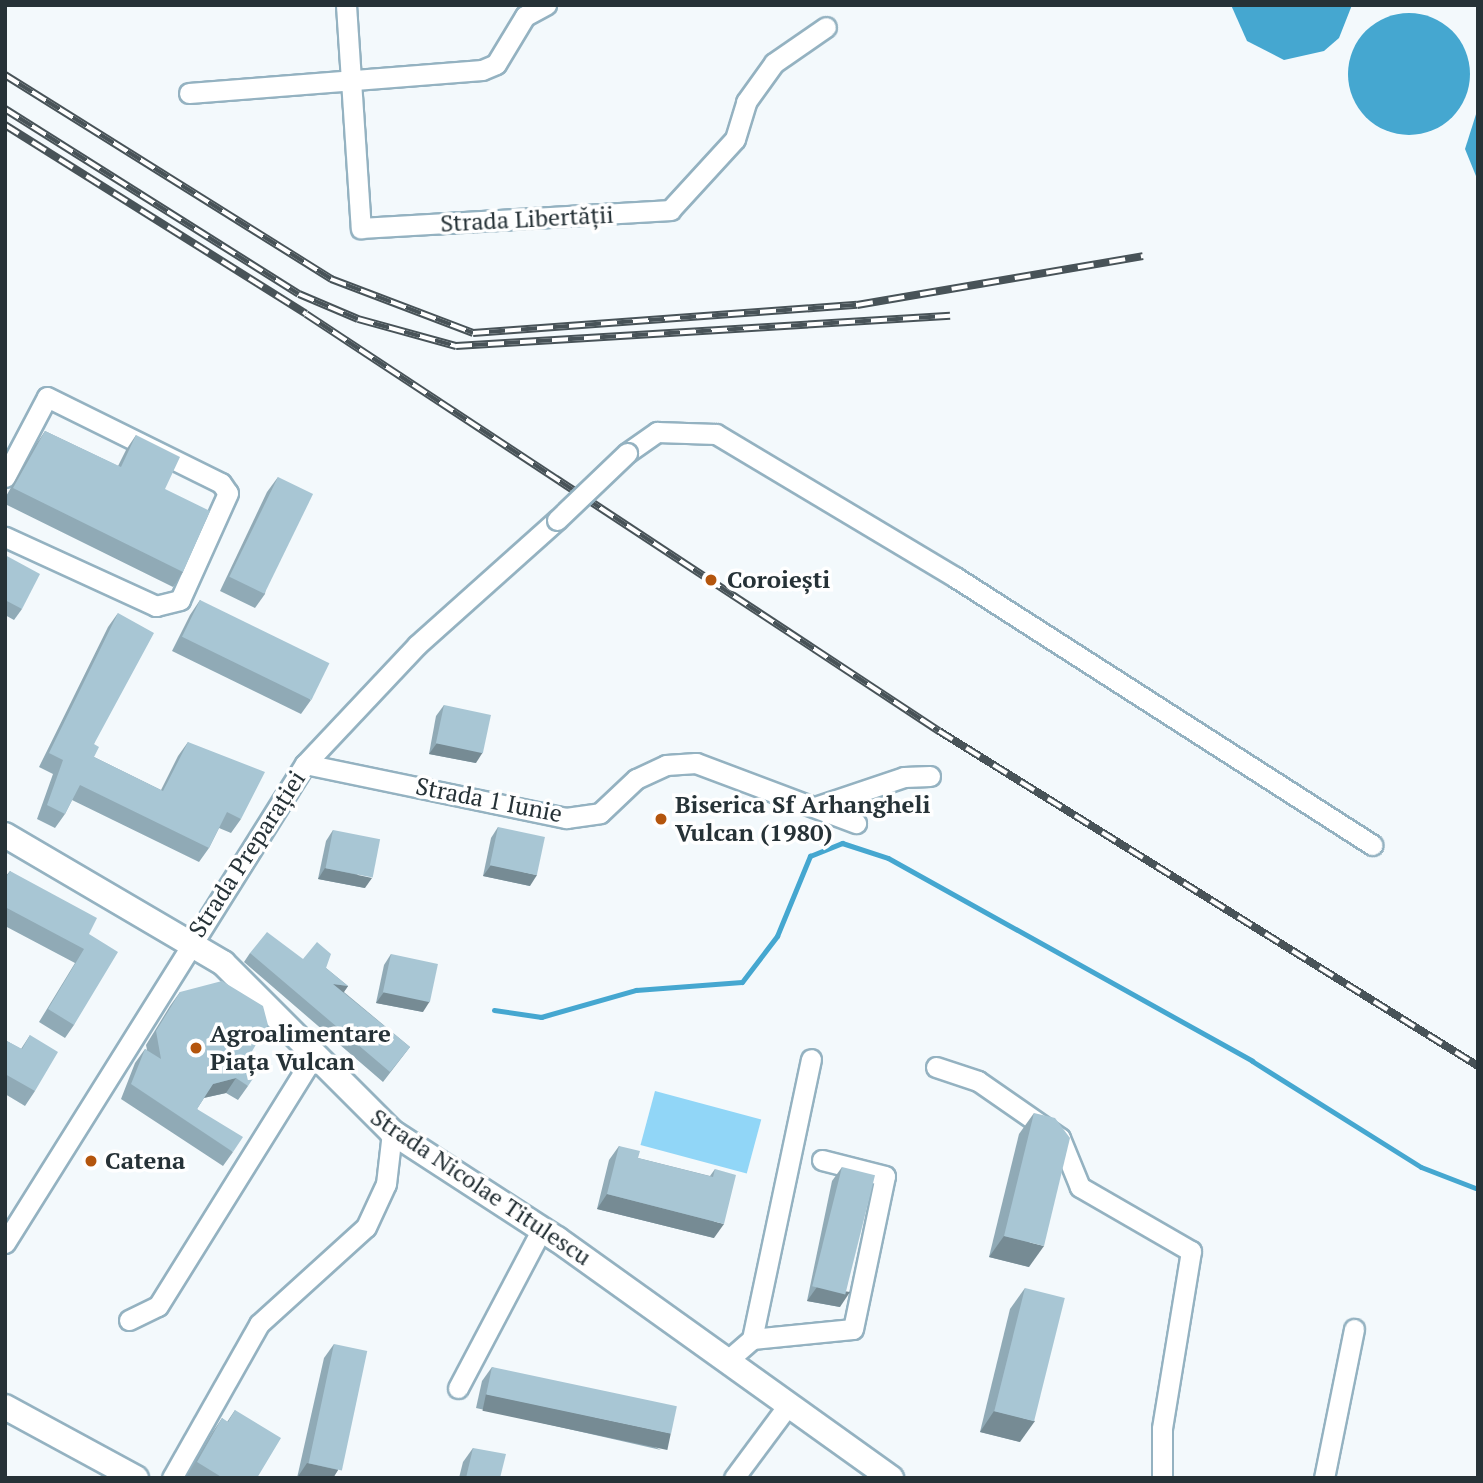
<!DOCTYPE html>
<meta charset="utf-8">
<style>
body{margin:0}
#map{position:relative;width:1483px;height:1483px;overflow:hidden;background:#f3f9fc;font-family:"PT Serif",serif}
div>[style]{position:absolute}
.green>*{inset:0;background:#91d6f7;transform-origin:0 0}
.water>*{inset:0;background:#45a7d0}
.round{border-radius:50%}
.stream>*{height:5px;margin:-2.5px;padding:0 2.5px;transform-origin:2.5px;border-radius:2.5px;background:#45a7d0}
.roads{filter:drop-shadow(2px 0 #94b2c1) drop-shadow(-2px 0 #94b2c1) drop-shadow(0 2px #94b2c1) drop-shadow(0 -2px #94b2c1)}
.minor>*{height:19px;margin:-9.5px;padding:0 9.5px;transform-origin:9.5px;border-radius:9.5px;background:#fff}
.major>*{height:24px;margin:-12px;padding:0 12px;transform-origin:12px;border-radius:12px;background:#fff}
.rail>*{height:8px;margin-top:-4px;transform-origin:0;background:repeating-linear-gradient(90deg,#fff 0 16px,#485358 0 32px);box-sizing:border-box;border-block:2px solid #485358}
.bridges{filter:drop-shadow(2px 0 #94b2c1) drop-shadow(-2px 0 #94b2c1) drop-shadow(0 2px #94b2c1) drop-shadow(0 -2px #94b2c1)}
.minor-bridge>*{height:19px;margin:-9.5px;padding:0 9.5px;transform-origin:9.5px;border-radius:9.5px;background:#fff}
.wall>*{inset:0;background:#90aab6}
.shaded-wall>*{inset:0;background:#768b94;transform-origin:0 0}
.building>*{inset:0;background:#a8c6d4;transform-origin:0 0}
.dots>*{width:19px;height:19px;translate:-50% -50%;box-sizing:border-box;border:4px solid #fff;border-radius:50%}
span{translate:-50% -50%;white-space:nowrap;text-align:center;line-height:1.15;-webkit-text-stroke:7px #fff;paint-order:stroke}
.street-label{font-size:24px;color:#263237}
.poi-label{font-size:24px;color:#263237;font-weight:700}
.left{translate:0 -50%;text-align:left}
.frame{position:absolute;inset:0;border:7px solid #263237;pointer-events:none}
</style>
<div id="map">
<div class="green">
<i style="left:655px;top:1091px;width:110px;height:56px;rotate:15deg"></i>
</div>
<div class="water">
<i style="clip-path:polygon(1231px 5px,1352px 5px,1339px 38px,1324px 51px,1284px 60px,1247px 41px)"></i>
<i class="round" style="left:1348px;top:13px;width:122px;height:122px"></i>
<i style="clip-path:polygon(1478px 108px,1478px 181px,1465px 149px)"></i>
</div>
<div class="stream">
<i style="left:494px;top:1010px;width:48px;rotate:8.5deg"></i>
<i style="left:541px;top:1017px;width:99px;rotate:-15.9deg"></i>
<i style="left:636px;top:990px;width:106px;rotate:-4.3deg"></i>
<i style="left:742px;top:982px;width:58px;rotate:-52.7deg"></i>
<i style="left:777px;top:936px;width:87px;rotate:-67.6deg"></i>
<i style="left:810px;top:856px;width:35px;rotate:-22deg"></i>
<i style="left:842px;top:843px;width:48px;rotate:18.1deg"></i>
<i style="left:888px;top:858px;width:417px;rotate:29.1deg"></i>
<i style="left:1252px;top:1061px;width:199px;rotate:32.1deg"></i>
<i style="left:1421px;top:1167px;width:61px;rotate:21.1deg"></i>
</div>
<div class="roads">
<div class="minor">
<i style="left:346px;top:5px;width:224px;rotate:86.2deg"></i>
<i style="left:361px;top:228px;width:310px;rotate:-3.3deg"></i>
<i style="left:670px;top:210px;width:96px;rotate:-47.5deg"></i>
<i style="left:735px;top:139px;width:39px;rotate:-73deg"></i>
<i style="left:746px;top:102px;width:48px;rotate:-54.3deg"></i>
<i style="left:774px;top:63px;width:63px;rotate:-34.7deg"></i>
<i style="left:189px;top:93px;width:294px;rotate:-4.5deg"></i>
<i style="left:482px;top:70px;width:15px;rotate:-23deg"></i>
<i style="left:496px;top:64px;width:56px;rotate:-58.9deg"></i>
<i style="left:525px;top:16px;width:24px;rotate:-28deg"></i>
<i style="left:627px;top:453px;width:37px;rotate:-35deg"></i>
<i style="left:657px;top:432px;width:59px;rotate:1.9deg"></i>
<i style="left:716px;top:434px;width:279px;rotate:30.9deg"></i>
<i style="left:955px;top:577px;width:496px;rotate:32.7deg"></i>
<i style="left:5px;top:477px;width:90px;rotate:-62.3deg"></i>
<i style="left:47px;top:397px;width:194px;rotate:26.3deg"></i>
<i style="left:221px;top:483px;width:12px;rotate:55deg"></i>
<i style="left:228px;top:493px;width:117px;rotate:114.2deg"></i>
<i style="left:180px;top:600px;width:25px;rotate:166deg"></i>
<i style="left:156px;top:606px;width:166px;rotate:-155.4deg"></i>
<i style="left:305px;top:764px;width:267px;rotate:11.7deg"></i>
<i style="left:566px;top:818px;width:34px;rotate:-8deg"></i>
<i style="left:600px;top:813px;width:50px;rotate:-43.4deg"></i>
<i style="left:636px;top:779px;width:33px;rotate:-25deg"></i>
<i style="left:666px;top:765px;width:30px;rotate:-4deg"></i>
<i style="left:696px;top:763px;width:171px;rotate:20.6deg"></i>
<i style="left:815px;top:807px;width:94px;rotate:-18.6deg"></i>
<i style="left:904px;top:777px;width:26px;rotate:-2deg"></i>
<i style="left:936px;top:1067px;width:44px;rotate:18.4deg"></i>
<i style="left:978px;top:1081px;width:100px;rotate:34.8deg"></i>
<i style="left:1060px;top:1138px;width:53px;rotate:67.8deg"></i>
<i style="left:1080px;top:1187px;width:128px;rotate:30deg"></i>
<i style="left:1191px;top:1251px;width:180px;rotate:99.3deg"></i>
<i style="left:1162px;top:1429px;width:49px;rotate:90deg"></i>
<i style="left:5px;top:1243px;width:565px;rotate:-57.94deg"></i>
<i style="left:305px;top:764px;width:163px;rotate:-46.7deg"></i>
<i style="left:417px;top:645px;width:188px;rotate:-41.8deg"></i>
<i style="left:129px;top:1320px;width:32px;rotate:-26deg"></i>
<i style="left:158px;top:1306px;width:296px;rotate:-58.1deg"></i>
<i style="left:752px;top:1339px;width:286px;rotate:-78.1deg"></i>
<i style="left:728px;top:1360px;width:32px;rotate:-41deg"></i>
<i style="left:752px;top:1339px;width:101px;rotate:-5.7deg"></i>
<i style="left:853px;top:1329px;width:156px;rotate:-78.2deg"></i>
<i style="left:885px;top:1176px;width:65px;rotate:-165.7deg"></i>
<i style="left:458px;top:1388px;width:180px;rotate:-62.2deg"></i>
<i style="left:172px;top:1478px;width:177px;rotate:-60.5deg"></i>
<i style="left:259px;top:1324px;width:144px;rotate:-42.2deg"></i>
<i style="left:366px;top:1227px;width:47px;rotate:-65.1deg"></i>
<i style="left:386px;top:1184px;width:52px;rotate:-83.4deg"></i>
<i style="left:734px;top:1478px;width:92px;rotate:-53.4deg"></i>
<i style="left:1324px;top:1478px;width:152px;rotate:-78.6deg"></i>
</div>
<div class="major">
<i style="left:5px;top:835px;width:253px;rotate:30.4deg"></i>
<i style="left:223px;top:963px;width:239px;rotate:45deg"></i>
<i style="left:392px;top:1132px;width:197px;rotate:33deg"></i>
<i style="left:557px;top:1239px;width:411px;rotate:35.6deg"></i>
<i style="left:5px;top:1407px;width:149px;rotate:28.5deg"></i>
</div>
</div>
<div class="rail">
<i style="left:5px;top:75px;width:385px;rotate:32deg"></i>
<i style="left:331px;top:279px;width:152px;rotate:20.8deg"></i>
<i style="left:473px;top:333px;width:385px;rotate:-4.2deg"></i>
<i style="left:857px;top:305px;width:290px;rotate:-9.7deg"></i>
<i style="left:5px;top:109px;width:347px;rotate:32.2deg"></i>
<i style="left:299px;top:294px;width:64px;rotate:23deg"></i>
<i style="left:358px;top:319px;width:102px;rotate:15.4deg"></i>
<i style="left:456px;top:346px;width:495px;rotate:-3.5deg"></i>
<i style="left:5px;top:125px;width:355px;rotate:32.1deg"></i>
<i style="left:306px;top:314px;width:758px;rotate:33.38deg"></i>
<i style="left:939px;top:731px;width:635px;rotate:31.86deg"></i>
</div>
<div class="bridges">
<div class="minor-bridge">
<i style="left:557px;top:520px;width:97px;rotate:-43.7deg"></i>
</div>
</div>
<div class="wall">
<i style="clip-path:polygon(45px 431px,118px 466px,126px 450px,136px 435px,165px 489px,183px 572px,173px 587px,5px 504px,5px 498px,35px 446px)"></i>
<i style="clip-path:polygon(278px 477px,265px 594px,255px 608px,220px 591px,267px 492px)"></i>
<i style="clip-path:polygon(5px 555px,22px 609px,14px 620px,5px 615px)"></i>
<i style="clip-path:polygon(200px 600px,311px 700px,301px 714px,172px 651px,190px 615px)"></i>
<i style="clip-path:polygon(118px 613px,94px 744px,94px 757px,161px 790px,178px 756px,188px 742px,241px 819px,231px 833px,219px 828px,209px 848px,199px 862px,72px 800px,65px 814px,55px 828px,37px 819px,53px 774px,39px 767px,108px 627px)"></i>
<i style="clip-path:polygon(444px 705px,476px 763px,429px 754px,436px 716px)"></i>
<i style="clip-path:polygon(498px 827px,530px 886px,483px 876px,491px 838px)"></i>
<i style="clip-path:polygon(333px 830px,365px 888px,318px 879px,326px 841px)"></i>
<i style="clip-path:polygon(10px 871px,89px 934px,74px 1025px,65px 1038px,39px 1022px,75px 963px,5px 926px,5px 877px)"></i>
<i style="clip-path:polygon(250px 953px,303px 959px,326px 968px,348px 986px,344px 992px,410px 1047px,383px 1082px,244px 962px)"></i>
<i style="clip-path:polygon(391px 954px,423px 1012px,376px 1003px,384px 965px)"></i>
<i style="clip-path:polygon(180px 992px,243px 1066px,248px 1086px,238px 1100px,226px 1093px,204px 1098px,197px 1109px,233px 1152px,223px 1166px,121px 1099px,135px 1063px,145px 1049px,147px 1050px,146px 1045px,170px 1006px)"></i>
<i style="clip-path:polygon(30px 1035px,35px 1091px,25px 1106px,5px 1094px,5px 1040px,21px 1049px)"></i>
<i style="clip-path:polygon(1034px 1113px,1029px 1267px,989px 1257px,1019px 1134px)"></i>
<i style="clip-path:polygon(619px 1146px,638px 1158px,710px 1176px,715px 1169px,714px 1238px,597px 1209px,609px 1160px)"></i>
<i style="clip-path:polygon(842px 1167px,840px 1307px,807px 1301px,832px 1181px)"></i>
<i style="clip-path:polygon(1025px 1288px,1020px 1442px,980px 1432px,1010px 1309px)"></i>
<i style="clip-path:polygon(334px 1344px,338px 1470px,333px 1478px,297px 1478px,324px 1358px)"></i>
<i style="clip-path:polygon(492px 1367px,661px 1450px,476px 1408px,482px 1381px)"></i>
<i style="clip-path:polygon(235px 1410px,257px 1478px,189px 1478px,187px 1476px,212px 1433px,222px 1418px,227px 1422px)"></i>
<i style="clip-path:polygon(473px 1448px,500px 1478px,459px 1478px,463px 1462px)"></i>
</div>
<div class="shaded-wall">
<i style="clip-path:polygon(437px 743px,483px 752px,476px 763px,429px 754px)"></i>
<i style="clip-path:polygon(491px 865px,537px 875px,530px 886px,483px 876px)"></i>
<i style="clip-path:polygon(325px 868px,372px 878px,365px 888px,318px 879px)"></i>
<i style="clip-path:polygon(333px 984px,348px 986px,341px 996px)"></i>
<i style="clip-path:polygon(384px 992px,430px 1001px,423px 1012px,376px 1003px)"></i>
<i style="clip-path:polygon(236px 1078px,226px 1093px,203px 1098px,213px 1084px)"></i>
<i style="clip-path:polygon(607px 1194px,724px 1224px,714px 1238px,597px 1209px)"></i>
<i style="clip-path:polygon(1004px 1236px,1044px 1246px,1029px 1267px,989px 1257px)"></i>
<i style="clip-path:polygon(817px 1287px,850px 1292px,840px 1307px,807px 1301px)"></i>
<i style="left:486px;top:1394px;width:189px;height:17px;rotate:12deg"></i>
<i style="clip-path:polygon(994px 1411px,1035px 1421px,1020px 1442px,980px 1432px)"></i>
<i style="clip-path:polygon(307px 1463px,338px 1470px,333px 1478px,297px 1478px)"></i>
</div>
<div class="building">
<i style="clip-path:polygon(45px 431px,121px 467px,136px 435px,180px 457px,165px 489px,210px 511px,183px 572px,13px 488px)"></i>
<i style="left:278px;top:477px;width:39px;height:111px;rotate:26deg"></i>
<i style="clip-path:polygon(5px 555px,40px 574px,22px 609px,5px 600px)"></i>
<i style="left:200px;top:600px;width:144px;height:41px;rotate:26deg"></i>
<i style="clip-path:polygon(118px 613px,154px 633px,94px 744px,99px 747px,94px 757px,163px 791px,188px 742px,265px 772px,241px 819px,227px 812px,209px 848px,80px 785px,65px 814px,47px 805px,63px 760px,49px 753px)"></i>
<i style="left:444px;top:705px;width:48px;height:39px;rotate:12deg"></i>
<i style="left:498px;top:827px;width:48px;height:39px;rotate:12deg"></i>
<i style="left:333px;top:830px;width:48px;height:39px;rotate:11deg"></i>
<i style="clip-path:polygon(10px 871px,97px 918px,89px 934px,118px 952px,74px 1025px,48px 1009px,84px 949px,5px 907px,5px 879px)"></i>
<i style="clip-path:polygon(267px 932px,303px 959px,317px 942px,331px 954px,326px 968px,348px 986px,333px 984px,410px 1047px,390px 1072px,250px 953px)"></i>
<i style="left:391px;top:954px;width:48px;height:39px;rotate:12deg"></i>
<i style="clip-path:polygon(222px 981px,263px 1006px,268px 1025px,243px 1066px,256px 1074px,248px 1086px,236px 1078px,213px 1084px,197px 1109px,243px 1137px,233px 1152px,131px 1084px,145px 1049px,161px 1059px,156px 1031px,180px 992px)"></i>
<i style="clip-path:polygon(30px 1035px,58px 1052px,35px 1091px,5px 1074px,5px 1040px,22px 1049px)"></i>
<i style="clip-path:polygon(1034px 1113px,1055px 1118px,1070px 1138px,1044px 1246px,1004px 1236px)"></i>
<i style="clip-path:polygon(619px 1146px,640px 1151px,638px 1158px,713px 1177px,715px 1169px,736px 1175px,724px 1224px,607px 1194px)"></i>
<i style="left:842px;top:1167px;width:34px;height:123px;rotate:14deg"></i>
<i style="left:1025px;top:1288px;width:41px;height:127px;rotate:14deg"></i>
<i style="left:334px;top:1344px;width:34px;height:122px;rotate:12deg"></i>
<i style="left:492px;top:1367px;width:189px;height:28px;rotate:12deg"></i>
<i style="clip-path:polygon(235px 1410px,281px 1438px,257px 1478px,223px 1478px,197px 1462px,222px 1418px,228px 1422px)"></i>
<i style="clip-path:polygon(473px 1448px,506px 1454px,500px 1478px,466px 1478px)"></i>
</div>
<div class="dots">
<i style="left:711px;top:580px;background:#b4550d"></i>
<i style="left:661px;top:819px;background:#b4550d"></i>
<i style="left:196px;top:1048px;background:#b4550d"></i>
<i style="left:91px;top:1161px;background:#b4550d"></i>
</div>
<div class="street-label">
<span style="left:527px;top:219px;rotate:-3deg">Strada Libertății</span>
<span style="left:489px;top:800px;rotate:11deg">Strada 1 Iunie</span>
<span style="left:247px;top:854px;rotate:-57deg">Strada Preparației</span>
<span style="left:481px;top:1187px;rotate:34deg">Strada Nicolae Titulescu</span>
</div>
<div class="poi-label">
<span class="left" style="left:727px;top:580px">Coroiești</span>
<span class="left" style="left:675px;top:819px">Biserica Sf Arhangheli<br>Vulcan (1980)</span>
<span class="left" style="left:210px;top:1048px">Agroalimentare<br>Piața Vulcan</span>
<span class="left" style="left:105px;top:1161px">Catena</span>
</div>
<div class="frame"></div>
</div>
